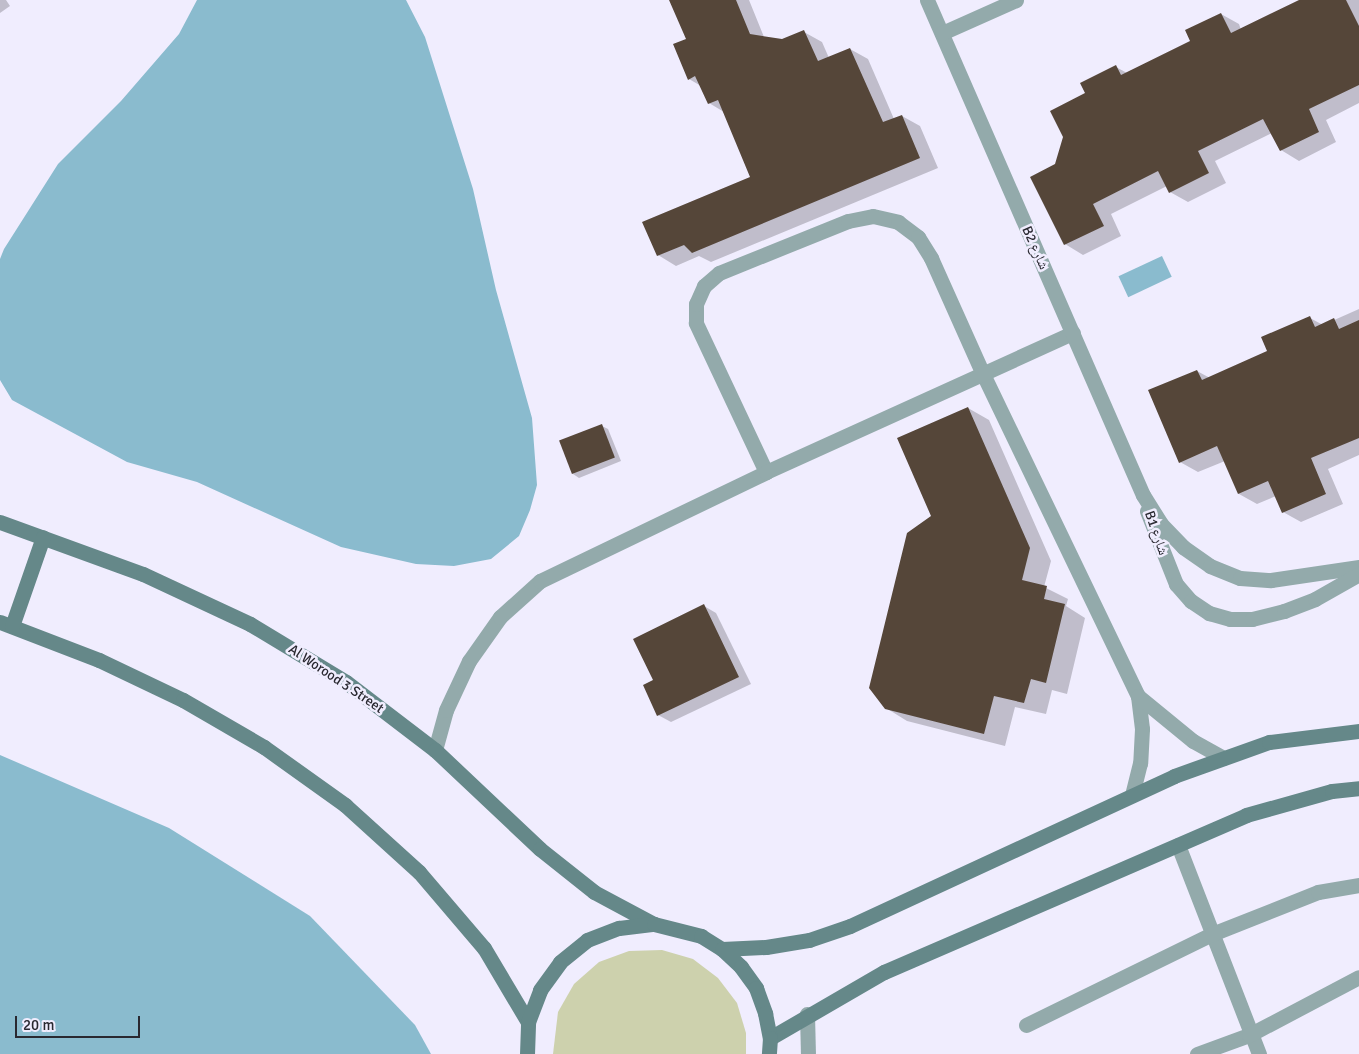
<!DOCTYPE html>
<meta charset="utf-8">
<style>
body{margin:0}
#map{position:relative;width:1359px;height:1054px;overflow:hidden;background:#f0edfe;font-family:Signika,"Noto Naskh Arabic",sans-serif}
div>[style]{position:absolute}
.green>*{inset:0;background:#cdd1ad}
.water>*{inset:0;background:#8abbce;transform-origin:0 0}
.shadow>*{inset:0;background:#0003}
.building>*{inset:0;background:#554639;transform-origin:0 0}
.lane>*{height:15px;margin:-7.5px;padding:0 7.5px;transform-origin:7.5px;border-radius:7.5px;background:#93aaab}
.street>*{height:15px;margin:-7.5px;padding:0 7.5px;transform-origin:7.5px;border-radius:7.5px;background:#93aaab}
.secondary>*{height:15px;margin:-7.5px;padding:0 7.5px;transform-origin:7.5px;border-radius:7.5px;background:#658889}
span{translate:-50% -50%;white-space:nowrap;text-align:center;line-height:1.15;-webkit-text-stroke:5px #f0edfe;paint-order:stroke}
.street-label{font-size:14px;color:#292830}
.scale{position:absolute;left:15px;top:1016px;width:125px;height:22px;box-sizing:border-box;border:2px solid #292830;border-top:0;padding-left:6px;font-size:15px;line-height:18px;white-space:nowrap;color:#292830;-webkit-text-stroke:4px #f0edfe;paint-order:stroke}
</style>
<div id="map">
<div class="green">
<i style="clip-path:polygon(662px 950px,693px 959px,718px 978px,737px 1003px,746px 1033px,746px 1054px,553px 1054px,558px 1012px,574px 984px,599px 962px,629px 951px)"></i>
</div>
<div class="water">
<i style="clip-path:polygon(197px 0,406px 0,425px 37px,473px 189px,496px 290px,532px 418px,537px 485px,530px 510px,519px 536px,491px 559px,454px 566px,416px 564px,341px 547px,197px 482px,127px 462px,12px 400px,0 380px,0 259px,4px 249px,58px 164px,121px 101px,179px 34px)"></i>
<i style="left:1162px;top:256px;width:23px;height:48px;rotate:65deg"></i>
<i style="clip-path:polygon(0 755px,169px 828px,310px 916px,415px 1025px,431px 1054px,0 1054px)"></i>
</div>
<div class="shadow">
<i style="clip-path:polygon(0 0,6px 0,10px 6px,0 13px)"></i>
<i style="clip-path:polygon(671px 0,749px 0,764px 37px,782px 40px,804px 32px,822px 42px,829px 58px,850px 49px,868px 59px,894px 119px,902px 116px,920px 126px,938px 168px,711px 262px,699px 256px,676px 266px,658px 255px,752px 178px,724px 112px,709px 103px,701px 86px,689px 79px,687px 40px)"></i>
<i style="clip-path:polygon(1302px 0,1359px 0,1359px 103px,1326px 120px,1336px 142px,1299px 161px,1281px 150px,1272px 133px,1215px 161px,1226px 183px,1188px 202px,1170px 192px,1167px 186px,1111px 214px,1121px 236px,1083px 255px,1065px 244px,1056px 165px,1087px 94px,1116px 67px,1127px 73px,1192px 42px,1221px 14px,1239px 24px,1241px 30px)"></i>
<i style="clip-path:polygon(1359px 309px,1359px 455px,1328px 469px,1343px 504px,1301px 522px,1283px 512px,1276px 496px,1257px 504px,1239px 494px,1225px 461px,1198px 472px,1180px 462px,1197px 371px,1210px 378px,1269px 352px,1310px 318px,1323px 325px)"></i>
<i style="clip-path:polygon(968px 408px,989px 420px,1051px 561px,1044px 587px,1068px 599px,1066px 606px,1085px 618px,1067px 694px,1052px 690px,1046px 714px,1015px 707px,1005px 746px,907px 721px,886px 708px,933px 516px)"></i>
<i style="clip-path:polygon(602px 426px,608px 429px,621px 461px,579px 478px,573px 474px)"></i>
<i style="clip-path:polygon(704px 606px,716px 613px,751px 684px,671px 722px,658px 715px,655px 681px)"></i>
</div>
<div class="building">
<i style="clip-path:polygon(669px 0,736px 0,750px 34px,782px 39px,804px 30px,818px 61px,850px 48px,883px 122px,902px 115px,920px 158px,692px 253px,684px 245px,657px 256px,642px 222px,750px 177px,718px 100px,708px 104px,695px 76px,688px 80px,673px 44px,686px 39px)"></i>
<i style="clip-path:polygon(1299px 0,1346px 0,1359px 26px,1359px 85px,1309px 109px,1319px 132px,1280px 151px,1263px 119px,1198px 151px,1209px 173px,1169px 193px,1158px 171px,1093px 204px,1104px 226px,1064px 245px,1030px 177px,1055px 164px,1063px 137px,1050px 111px,1085px 93px,1080px 83px,1116px 65px,1121px 75px,1190px 41px,1185px 30px,1221px 13px,1231px 33px)"></i>
<i style="clip-path:polygon(1310px 316px,1315px 327px,1334px 318px,1339px 329px,1359px 320px,1359px 438px,1311px 458px,1326px 494px,1282px 513px,1268px 481px,1238px 494px,1217px 446px,1179px 463px,1148px 390px,1197px 370px,1202px 380px,1267px 351px,1261px 337px)"></i>
<i style="clip-path:polygon(968px 407px,1030px 548px,1022px 580px,1047px 586px,1044px 599px,1065px 604px,1046px 683px,1031px 679px,1024px 703px,994px 696px,984px 734px,885px 709px,869px 688px,907px 533px,931px 516px,897px 438px)"></i>
<i style="left:602px;top:424px;width:36px;height:46px;rotate:69deg"></i>
<i style="clip-path:polygon(704px 604px,739px 677px,657px 716px,643px 685px,653px 680px,633px 639px)"></i>
</div>
<div class="lane">
<i style="left:766px;top:472px;width:165px;rotate:-115.2deg"></i>
<i style="left:696px;top:323px;width:19px;rotate:-90deg"></i>
<i style="left:696px;top:304px;width:20px;rotate:-66deg"></i>
<i style="left:704px;top:286px;width:20px;rotate:-41deg"></i>
<i style="left:719px;top:273px;width:139px;rotate:-22deg"></i>
<i style="left:848px;top:221px;width:25px;rotate:-11deg"></i>
<i style="left:873px;top:216px;width:26px;rotate:13deg"></i>
<i style="left:898px;top:222px;width:25px;rotate:37deg"></i>
<i style="left:918px;top:237px;width:25px;rotate:58deg"></i>
<i style="left:931px;top:258px;width:127px;rotate:65.9deg"></i>
<i style="left:983px;top:374px;width:357px;rotate:64.3deg"></i>
<i style="left:1138px;top:696px;width:33px;rotate:83deg"></i>
<i style="left:1142px;top:729px;width:34px;rotate:93deg"></i>
<i style="left:1140px;top:763px;width:33px;rotate:104deg"></i>
<i style="left:1138px;top:696px;width:71px;rotate:39.3deg"></i>
<i style="left:1193px;top:741px;width:35px;rotate:29deg"></i>
<i style="left:435px;top:750px;width:41px;rotate:-74.6deg"></i>
<i style="left:446px;top:710px;width:54px;rotate:-64.9deg"></i>
<i style="left:469px;top:661px;width:54px;rotate:-54.8deg"></i>
<i style="left:500px;top:617px;width:54px;rotate:-42deg"></i>
<i style="left:540px;top:581px;width:251px;rotate:-25.7deg"></i>
<i style="left:766px;top:472px;width:337px;rotate:-24.4deg"></i>
<i style="left:1178px;top:845px;width:224px;rotate:68.8deg"></i>
<i style="left:807px;top:1014px;width:40px;rotate:88.6deg"></i>
<i style="left:1026px;top:1025px;width:207px;rotate:-26.1deg"></i>
<i style="left:1212px;top:934px;width:114px;rotate:-21.6deg"></i>
<i style="left:1318px;top:892px;width:42px;rotate:-9.7deg"></i>
<i style="left:1197px;top:1054px;width:55px;rotate:-20.1deg"></i>
<i style="left:1249px;top:1035px;width:124px;rotate:-27.8deg"></i>
</div>
<div class="street">
<i style="left:927px;top:0;width:540px;rotate:66.43deg"></i>
<i style="left:1143px;top:495px;width:34px;rotate:58deg"></i>
<i style="left:1161px;top:524px;width:32px;rotate:46deg"></i>
<i style="left:1183px;top:547px;width:33px;rotate:35deg"></i>
<i style="left:1210px;top:566px;width:32px;rotate:22deg"></i>
<i style="left:1240px;top:578px;width:31px;rotate:4deg"></i>
<i style="left:1271px;top:580px;width:89px;rotate:-8.4deg"></i>
<i style="left:942px;top:33px;width:81px;rotate:-24deg"></i>
<i style="left:1147px;top:511px;width:79px;rotate:68.3deg"></i>
<i style="left:1176px;top:584px;width:23px;rotate:49deg"></i>
<i style="left:1191px;top:601px;width:22px;rotate:34deg"></i>
<i style="left:1209px;top:613px;width:22px;rotate:16deg"></i>
<i style="left:1230px;top:619px;width:22px"></i>
<i style="left:1252px;top:619px;width:33px;rotate:-14deg"></i>
<i style="left:1284px;top:611px;width:33px;rotate:-21deg"></i>
<i style="left:1315px;top:599px;width:51px;rotate:-29.6deg"></i>
</div>
<div class="secondary">
<i style="left:0;top:522px;width:152px;rotate:20deg"></i>
<i style="left:143px;top:574px;width:118px;rotate:25deg"></i>
<i style="left:250px;top:624px;width:112px;rotate:31.1deg"></i>
<i style="left:346px;top:682px;width:112px;rotate:37.4deg"></i>
<i style="left:435px;top:750px;width:144px;rotate:43.3deg"></i>
<i style="left:540px;top:849px;width:69px;rotate:38.5deg"></i>
<i style="left:594px;top:892px;width:68px;rotate:28.1deg"></i>
<i style="left:0;top:622px;width:106px;rotate:21deg"></i>
<i style="left:99px;top:660px;width:93px;rotate:25.5deg"></i>
<i style="left:183px;top:700px;width:94px;rotate:30.1deg"></i>
<i style="left:264px;top:747px;width:100px;rotate:35.6deg"></i>
<i style="left:345px;top:805px;width:100px;rotate:42.2deg"></i>
<i style="left:419px;top:872px;width:100px;rotate:49.5deg"></i>
<i style="left:484px;top:948px;width:86px;rotate:59.3deg"></i>
<i style="left:12px;top:626px;width:94px;rotate:-70.8deg"></i>
<i style="left:722px;top:949px;width:44px;rotate:-2.6deg"></i>
<i style="left:766px;top:947px;width:44px;rotate:-9.2deg"></i>
<i style="left:809px;top:940px;width:43px;rotate:-18.9deg"></i>
<i style="left:850px;top:926px;width:357px;rotate:-24.8deg"></i>
<i style="left:1174px;top:776px;width:101px;rotate:-19.7deg"></i>
<i style="left:1269px;top:742px;width:91px;rotate:-7deg"></i>
<i style="left:770px;top:1038px;width:132px;rotate:-30.1deg"></i>
<i style="left:884px;top:972px;width:395px;rotate:-23.4deg"></i>
<i style="left:1246px;top:815px;width:89px;rotate:-15.6deg"></i>
<i style="left:1332px;top:791px;width:27px;rotate:-6deg"></i>
<i style="left:527px;top:1054px;width:32px;rotate:-88deg"></i>
<i style="left:528px;top:1022px;width:34px;rotate:-69deg"></i>
<i style="left:540px;top:990px;width:34px;rotate:-54deg"></i>
<i style="left:560px;top:962px;width:35px;rotate:-39deg"></i>
<i style="left:587px;top:940px;width:34px;rotate:-21deg"></i>
<i style="left:619px;top:928px;width:35px;rotate:-7deg"></i>
<i style="left:654px;top:924px;width:49px;rotate:14.3deg"></i>
<i style="left:701px;top:936px;width:25px;rotate:32deg"></i>
<i style="left:722px;top:949px;width:26px;rotate:43deg"></i>
<i style="left:741px;top:967px;width:26px;rotate:54deg"></i>
<i style="left:756px;top:988px;width:27px;rotate:70deg"></i>
<i style="left:765px;top:1013px;width:25px;rotate:79deg"></i>
<i style="left:770px;top:1038px;width:16px;rotate:94deg"></i>
</div>
<div class="street-label">
<span style="left:1035px;top:248px;rotate:66deg">B2 شارع</span>
<span style="left:1156px;top:533px;rotate:71deg">B1 شارع</span>
<span style="left:336px;top:679px;rotate:34deg">Al Worood 3 Street</span>
</div>
<div class="scale">20 m</div>
</div>
